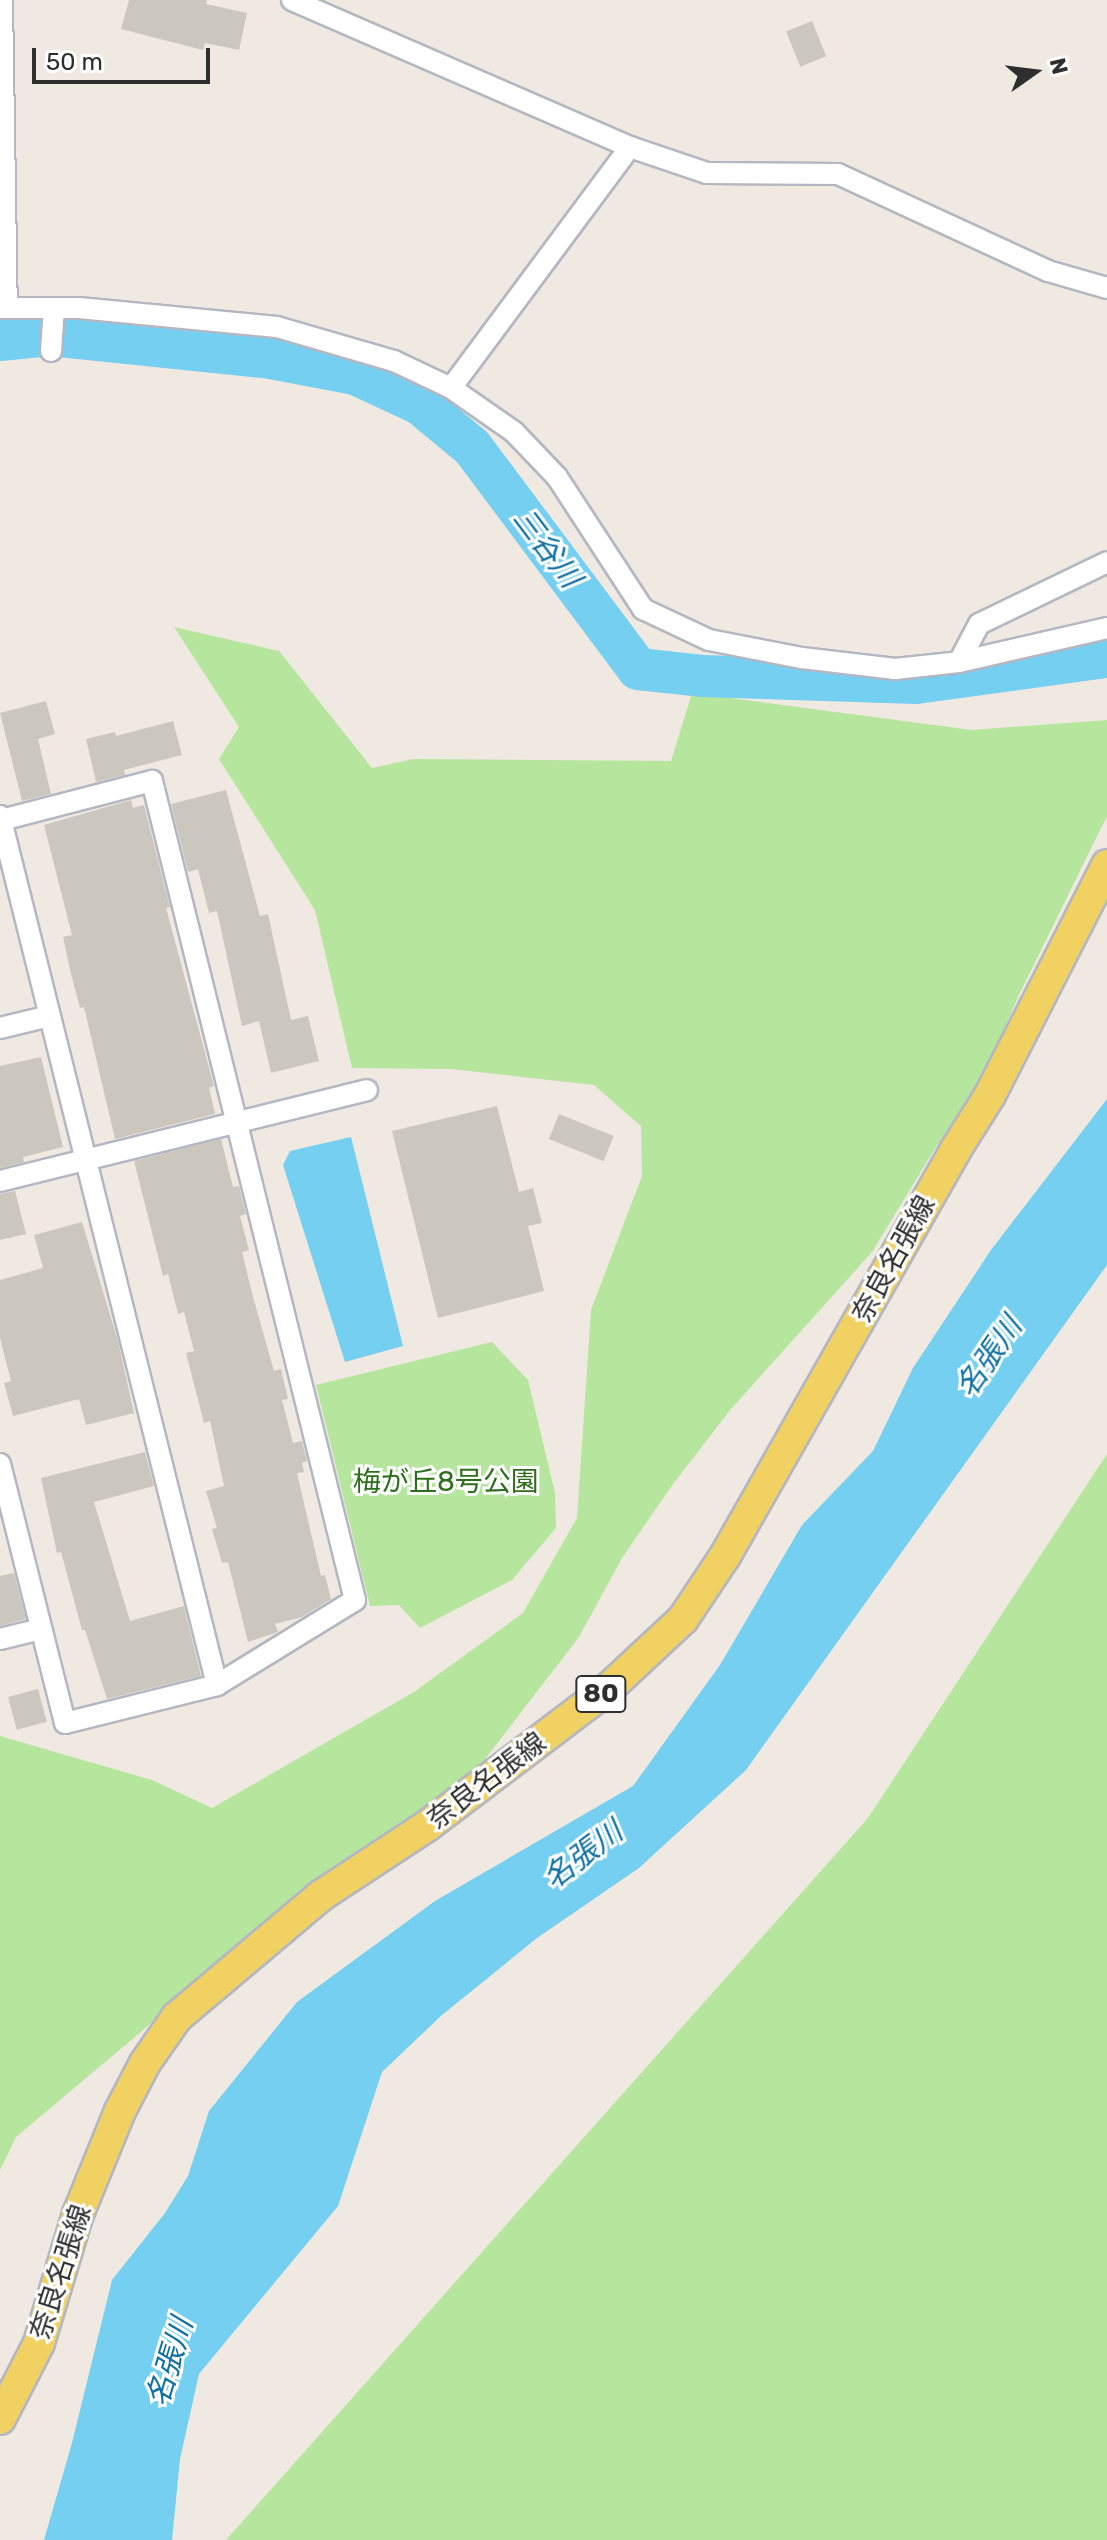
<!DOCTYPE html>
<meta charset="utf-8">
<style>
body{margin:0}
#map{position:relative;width:1107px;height:2540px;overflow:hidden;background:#efe9e1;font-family:Rubik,"Noto Sans JP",sans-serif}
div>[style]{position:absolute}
.green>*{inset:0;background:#b6e59e}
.water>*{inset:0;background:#75cff0}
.river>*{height:42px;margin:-21px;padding:0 21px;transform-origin:21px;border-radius:21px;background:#75cff0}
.building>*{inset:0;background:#cbc7bf;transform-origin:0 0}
.roads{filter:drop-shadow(2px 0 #b4b7c1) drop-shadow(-2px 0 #b4b7c1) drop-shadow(0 2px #b4b7c1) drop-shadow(0 -2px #b4b7c1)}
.street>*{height:20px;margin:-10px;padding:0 10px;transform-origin:10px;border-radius:10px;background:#fff}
.primary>*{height:30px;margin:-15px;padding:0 15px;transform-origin:15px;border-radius:15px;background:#f2d163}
span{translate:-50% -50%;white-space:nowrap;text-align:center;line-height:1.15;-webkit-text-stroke:6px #fff;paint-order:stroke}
.shield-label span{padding:2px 6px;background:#fff;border:2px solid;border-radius:6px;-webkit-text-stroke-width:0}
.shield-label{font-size:26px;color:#2e2e2e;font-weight:700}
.street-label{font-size:28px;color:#2e2e2e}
.park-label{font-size:28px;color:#2c6e1b}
.water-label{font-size:30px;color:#0d6fa3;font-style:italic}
.north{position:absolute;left:995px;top:32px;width:80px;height:80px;-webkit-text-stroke:6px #fff;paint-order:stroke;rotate:76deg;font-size:22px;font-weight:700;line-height:32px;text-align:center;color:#2e2e2e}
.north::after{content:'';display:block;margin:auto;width:28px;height:36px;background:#2e2e2e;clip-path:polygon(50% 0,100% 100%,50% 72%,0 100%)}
.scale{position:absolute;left:32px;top:48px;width:178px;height:36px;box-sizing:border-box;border:4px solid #2e2e2e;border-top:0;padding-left:10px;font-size:24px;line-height:28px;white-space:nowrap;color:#2e2e2e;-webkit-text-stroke:6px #fff;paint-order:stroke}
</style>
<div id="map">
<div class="green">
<i style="clip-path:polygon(174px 627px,279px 651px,372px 768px,413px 759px,671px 761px,692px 693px,972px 730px,1107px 720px,1107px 816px,1018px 997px,982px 1081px,936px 1147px,872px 1252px,731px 1409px,673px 1484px,622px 1558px,579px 1637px,469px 1780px,224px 1962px,16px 2137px,0 2170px,0 1736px,152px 1780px,212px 1808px,414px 1692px,523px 1613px,577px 1518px,591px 1310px,642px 1176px,641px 1126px,594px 1085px,451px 1069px,352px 1068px,315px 910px,219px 759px,239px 727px)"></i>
<i style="clip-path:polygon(492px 1342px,528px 1380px,555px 1493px,556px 1528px,512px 1580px,420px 1628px,399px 1605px,370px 1606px,316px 1385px)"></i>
<i style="clip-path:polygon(1107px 1454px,1107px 2540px,226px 2540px,868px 1818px)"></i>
</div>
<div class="water">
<i style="clip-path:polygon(1107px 1099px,1107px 1265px,746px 1770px,639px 1868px,537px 1938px,442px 2015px,382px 2072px,338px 2206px,199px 2374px,180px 2459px,172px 2540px,44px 2540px,72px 2443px,112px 2280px,165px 2213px,188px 2176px,209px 2111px,297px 2002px,435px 1901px,633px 1786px,720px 1665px,802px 1525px,873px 1451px,913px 1368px,991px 1250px)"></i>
<i style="clip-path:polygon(351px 1137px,403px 1346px,345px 1362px,283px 1165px,290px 1151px)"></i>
</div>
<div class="river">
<i style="left:0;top:340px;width:50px;rotate:-5.7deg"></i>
<i style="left:50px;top:335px;width:222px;rotate:5.9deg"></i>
<i style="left:271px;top:358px;width:86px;rotate:10.8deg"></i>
<i style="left:355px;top:374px;width:72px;rotate:24.8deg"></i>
<i style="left:420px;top:404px;width:67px;rotate:39.6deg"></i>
<i style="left:472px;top:447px;width:277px;rotate:53.2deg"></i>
<i style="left:638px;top:669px;width:66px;rotate:6.1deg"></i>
<i style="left:704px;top:676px;width:212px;rotate:1.9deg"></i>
<i style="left:916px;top:683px;width:193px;rotate:-7.8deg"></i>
</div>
<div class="building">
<i style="clip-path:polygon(129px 0,207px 0,206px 4px,247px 13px,239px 50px,205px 43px,203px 50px,121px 29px)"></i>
<i style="left:812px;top:21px;width:38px;height:28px;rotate:68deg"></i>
<i style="clip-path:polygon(46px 701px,55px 734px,38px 739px,51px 794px,22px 801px,0 713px)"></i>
<i style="clip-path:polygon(173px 721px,182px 755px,124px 770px,125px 775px,96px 782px,86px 739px,115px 732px,116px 736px)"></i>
<i style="clip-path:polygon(226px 790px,260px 916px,268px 914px,291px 1020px,308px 1016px,319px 1061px,271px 1073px,259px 1021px,242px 1026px,217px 911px,209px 913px,198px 869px,188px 872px,171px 804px)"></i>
<i style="clip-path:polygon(131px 800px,133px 808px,144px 805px,170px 907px,166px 908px,214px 1086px,209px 1088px,215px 1114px,115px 1139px,84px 1007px,80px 1008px,71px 974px,63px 937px,72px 935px,44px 825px)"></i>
<i style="clip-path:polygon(41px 1057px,63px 1147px,23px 1157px,24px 1162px,0 1168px,0 1066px)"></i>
<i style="clip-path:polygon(497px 1106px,519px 1192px,533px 1188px,542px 1223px,528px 1226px,544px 1291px,438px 1318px,392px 1131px)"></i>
<i style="left:559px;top:1114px;width:59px;height:27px;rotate:22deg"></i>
<i style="clip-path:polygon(221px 1139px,233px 1187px,239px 1186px,246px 1214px,240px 1216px,249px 1250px,242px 1252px,253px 1297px,274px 1371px,281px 1369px,288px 1399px,282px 1400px,293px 1443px,302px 1441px,307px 1461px,302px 1463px,304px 1472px,297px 1473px,321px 1576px,325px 1575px,331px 1599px,302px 1617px,275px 1624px,278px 1632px,248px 1642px,228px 1562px,222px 1563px,212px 1529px,217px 1528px,206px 1491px,224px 1486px,210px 1421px,204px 1423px,186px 1353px,194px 1351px,184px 1312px,178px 1314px,168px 1274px,163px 1276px,134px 1161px)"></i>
<i style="clip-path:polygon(15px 1191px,26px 1234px,0 1240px,0 1194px)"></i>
<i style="clip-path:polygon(82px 1222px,118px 1341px,134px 1413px,86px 1425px,79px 1399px,13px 1416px,4px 1383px,11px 1381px,0 1338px,0 1280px,43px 1268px,34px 1235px)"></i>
<i style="clip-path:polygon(145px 1452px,154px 1486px,94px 1502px,130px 1621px,184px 1606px,201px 1676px,107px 1699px,85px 1630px,82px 1630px,61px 1552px,57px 1553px,41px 1478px)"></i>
<i style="clip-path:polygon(14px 1573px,26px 1619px,0 1626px,0 1576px)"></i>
<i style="left:38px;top:1689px;width:34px;height:31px;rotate:75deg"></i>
</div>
<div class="roads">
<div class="street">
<i style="left:2px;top:0;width:306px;rotate:89.1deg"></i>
<i style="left:292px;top:0;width:369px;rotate:23.5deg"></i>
<i style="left:630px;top:147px;width:81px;rotate:18.7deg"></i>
<i style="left:707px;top:173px;width:131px;rotate:0.4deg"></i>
<i style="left:838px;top:174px;width:231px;rotate:24.8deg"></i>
<i style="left:1048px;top:271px;width:61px;rotate:16.1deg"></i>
<i style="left:0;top:308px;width:79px"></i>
<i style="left:79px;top:308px;width:199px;rotate:5.5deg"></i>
<i style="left:277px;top:327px;width:122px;rotate:16.2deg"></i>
<i style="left:394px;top:361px;width:63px;rotate:25.3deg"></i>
<i style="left:451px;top:388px;width:77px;rotate:34.9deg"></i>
<i style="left:514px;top:432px;width:62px;rotate:46.3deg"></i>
<i style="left:557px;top:477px;width:158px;rotate:56.9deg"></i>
<i style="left:643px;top:609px;width:73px;rotate:25.2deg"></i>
<i style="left:709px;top:640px;width:95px;rotate:11deg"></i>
<i style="left:802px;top:658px;width:94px;rotate:6.7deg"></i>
<i style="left:895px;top:669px;width:64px;rotate:-6.2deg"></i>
<i style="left:959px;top:662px;width:152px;rotate:-12.9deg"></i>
<i style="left:51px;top:351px;width:43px;rotate:-86deg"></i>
<i style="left:451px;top:388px;width:300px;rotate:-53.4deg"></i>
<i style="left:959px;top:662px;width:43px;rotate:-62.2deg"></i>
<i style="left:979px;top:624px;width:142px;rotate:-25.8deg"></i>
<i style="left:0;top:816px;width:896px;rotate:75.98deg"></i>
<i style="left:0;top:1028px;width:51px;rotate:-13.5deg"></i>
<i style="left:0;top:1181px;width:378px;rotate:-13.9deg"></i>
<i style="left:0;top:1464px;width:267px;rotate:75.9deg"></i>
<i style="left:65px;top:1723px;width:157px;rotate:-14deg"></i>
<i style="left:217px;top:1685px;width:162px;rotate:-31.6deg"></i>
<i style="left:355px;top:1600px;width:844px;rotate:-103.92deg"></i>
<i style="left:152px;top:781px;width:156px;rotate:165.5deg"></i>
<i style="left:0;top:1639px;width:42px;rotate:-13.7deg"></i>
</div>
<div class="primary">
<i style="left:0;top:2419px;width:85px;rotate:-62.8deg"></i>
<i style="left:39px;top:2343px;width:135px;rotate:-73.2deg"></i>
<i style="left:78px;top:2214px;width:111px;rotate:-67.8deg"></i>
<i style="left:120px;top:2111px;width:54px;rotate:-62.5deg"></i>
<i style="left:145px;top:2063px;width:56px;rotate:-55.2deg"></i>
<i style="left:177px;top:2017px;width:189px;rotate:-40.1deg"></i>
<i style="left:322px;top:1895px;width:126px;rotate:-33.3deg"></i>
<i style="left:427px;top:1826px;width:228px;rotate:-37.2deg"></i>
<i style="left:609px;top:1688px;width:101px;rotate:-43deg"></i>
<i style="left:683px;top:1619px;width:76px;rotate:-56.3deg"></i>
<i style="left:725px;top:1556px;width:468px;rotate:-60.4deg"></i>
<i style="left:956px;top:1149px;width:64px;rotate:-57.8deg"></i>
<i style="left:990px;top:1095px;width:258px;rotate:-63deg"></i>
</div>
</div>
<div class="shield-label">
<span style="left:601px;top:1694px">80</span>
</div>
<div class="street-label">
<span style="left:894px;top:1259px;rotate:-61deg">奈良名張線</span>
<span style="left:487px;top:1781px;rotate:-37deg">奈良名張線</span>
<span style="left:61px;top:2272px;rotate:-72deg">奈良名張線</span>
</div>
<div class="park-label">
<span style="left:446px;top:1482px">梅が丘8号公園</span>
</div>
<div class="water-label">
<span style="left:547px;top:548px;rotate:53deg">三谷川</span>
<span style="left:989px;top:1357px;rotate:-55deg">名張川</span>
<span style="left:583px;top:1855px;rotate:-37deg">名張川</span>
<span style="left:170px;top:2362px;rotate:-73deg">名張川</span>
</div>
<div class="north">N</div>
<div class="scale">50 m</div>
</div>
